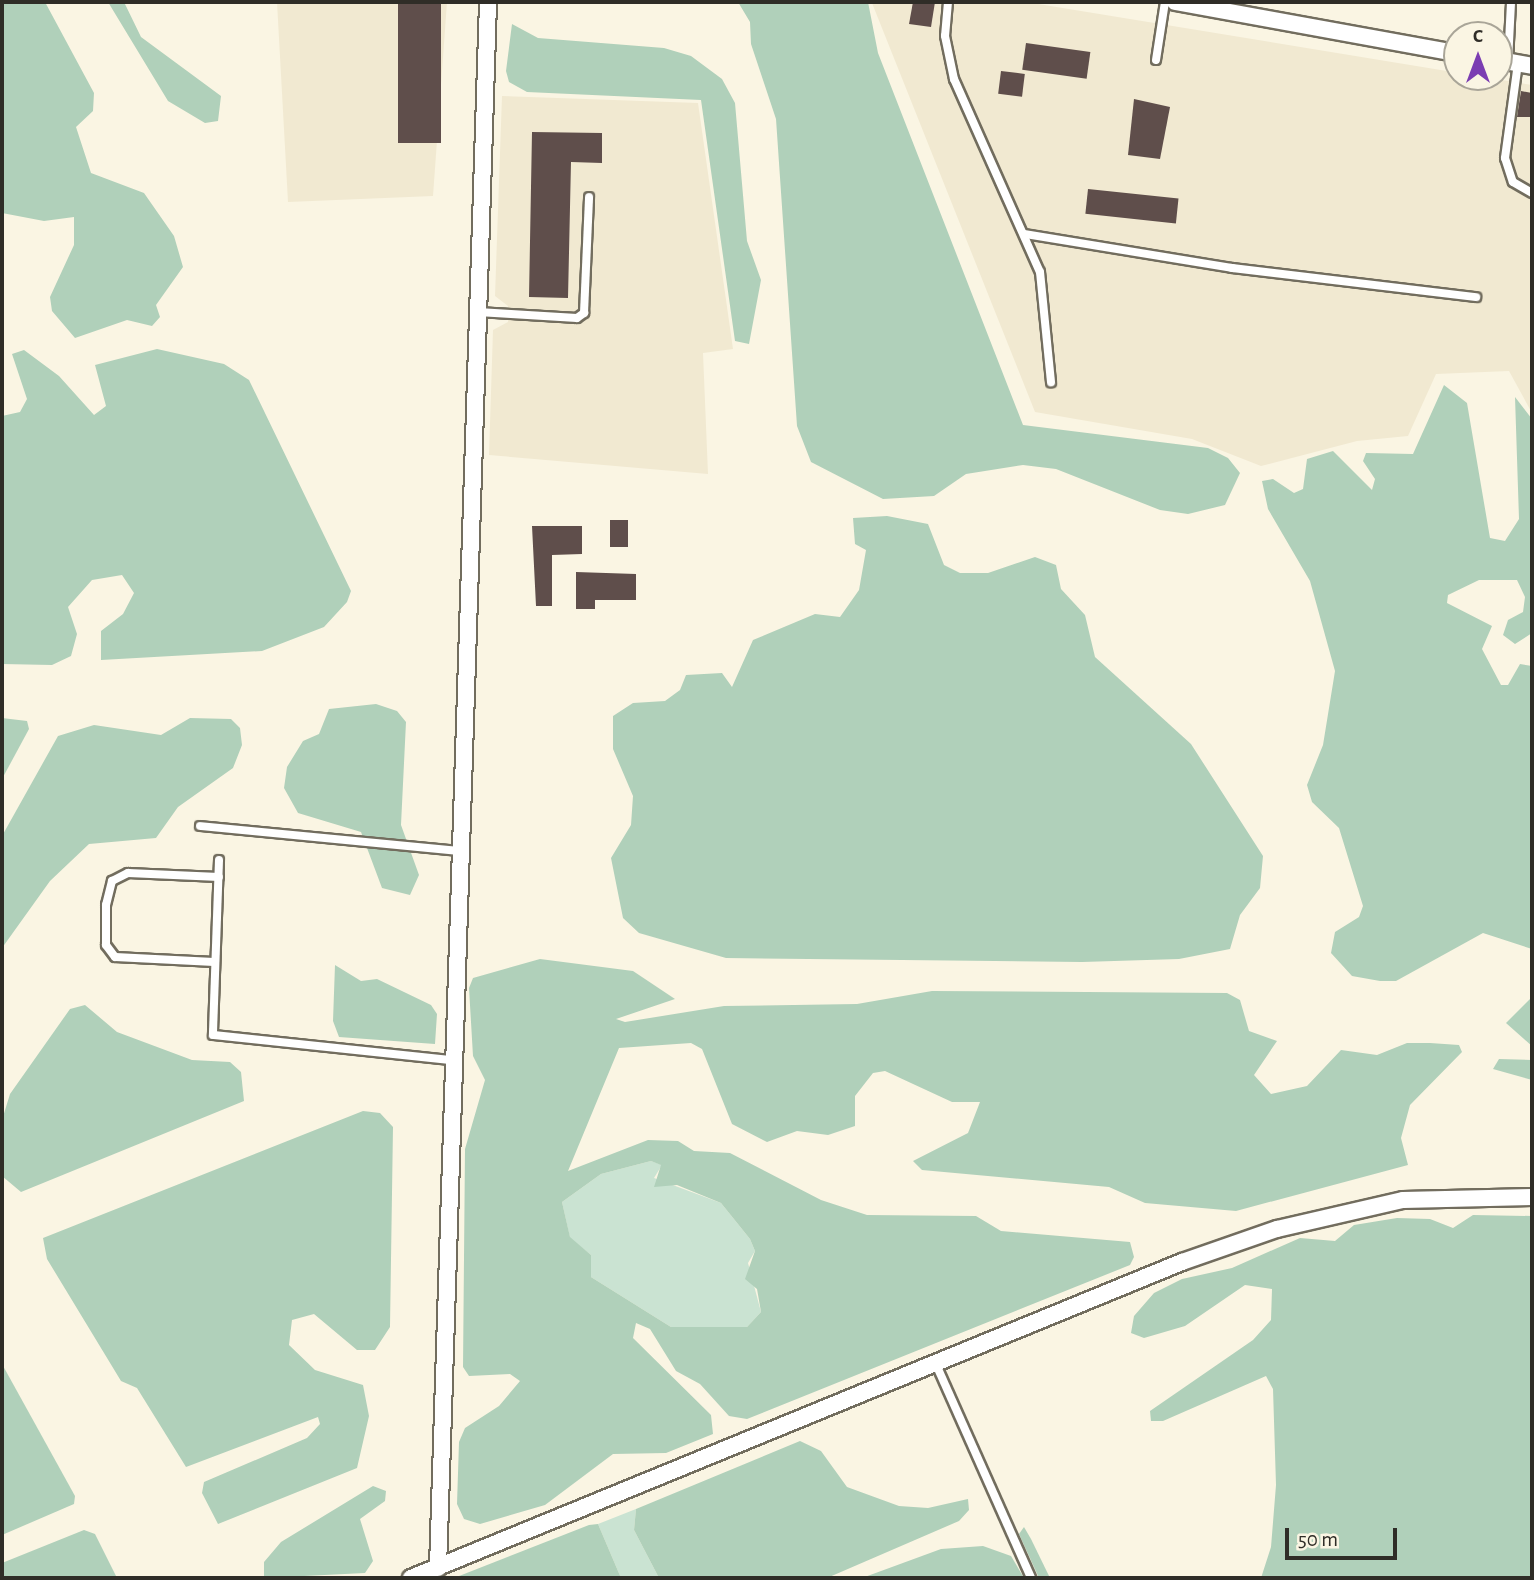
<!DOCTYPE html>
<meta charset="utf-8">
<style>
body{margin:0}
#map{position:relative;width:1534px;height:1580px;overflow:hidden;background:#faf5e3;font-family:"Alegreya Sans",sans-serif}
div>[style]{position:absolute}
.built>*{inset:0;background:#f1e9d1}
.green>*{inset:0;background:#cae3d2}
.forest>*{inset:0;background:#b0d0ba}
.building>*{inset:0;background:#5f4e4b;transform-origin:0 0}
.roads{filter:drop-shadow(2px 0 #726d5e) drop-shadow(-2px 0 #726d5e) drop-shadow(0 2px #726d5e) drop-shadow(0 -2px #726d5e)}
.lane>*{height:8px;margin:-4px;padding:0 4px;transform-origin:4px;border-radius:4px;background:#fff}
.street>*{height:16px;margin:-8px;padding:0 8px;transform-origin:8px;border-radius:8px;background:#fff}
span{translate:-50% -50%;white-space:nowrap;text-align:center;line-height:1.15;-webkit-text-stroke:7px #faf5e3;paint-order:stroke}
.frame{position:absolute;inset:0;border:4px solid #2f2d27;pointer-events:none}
.north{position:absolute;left:1443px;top:21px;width:70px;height:70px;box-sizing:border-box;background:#faf5e3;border:2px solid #a9a598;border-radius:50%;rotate:0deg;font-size:19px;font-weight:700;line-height:28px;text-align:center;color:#2f2d27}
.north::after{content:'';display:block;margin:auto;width:24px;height:32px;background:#7b3db2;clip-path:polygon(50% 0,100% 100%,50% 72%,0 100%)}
.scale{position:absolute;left:1285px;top:1528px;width:112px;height:32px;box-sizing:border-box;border:4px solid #2f2d27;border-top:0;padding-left:9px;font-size:21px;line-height:24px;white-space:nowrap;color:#2f2d27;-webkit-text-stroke:5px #faf5e3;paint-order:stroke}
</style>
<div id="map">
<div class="built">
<i style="clip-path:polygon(277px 2px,447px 2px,433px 196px,288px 202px)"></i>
<i style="clip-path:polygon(1026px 2px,1532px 85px,1532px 413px,1509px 371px,1436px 374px,1408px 436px,1357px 441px,1261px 466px,1192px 439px,1035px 412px,872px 3px)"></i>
<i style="clip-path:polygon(502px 96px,698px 103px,733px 349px,703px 353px,708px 474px,489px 455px,493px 330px,508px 322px,508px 306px,495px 296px)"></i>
</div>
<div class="green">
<i style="clip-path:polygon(651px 1161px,662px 1165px,654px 1178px,721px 1203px,750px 1239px,755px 1251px,748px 1263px,761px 1312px,747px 1327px,671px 1327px,591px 1277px,591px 1255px,570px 1238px,562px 1202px,601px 1174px)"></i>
<i style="clip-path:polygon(636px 1509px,634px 1530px,659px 1578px,621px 1578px,598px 1524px)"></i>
</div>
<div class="forest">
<i style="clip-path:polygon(2px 2px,45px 2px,94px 93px,93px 111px,76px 127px,91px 173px,144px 193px,174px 236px,183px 267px,156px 305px,160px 317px,152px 326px,127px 320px,75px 338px,52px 311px,50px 297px,74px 245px,74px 217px,44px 221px,2px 213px)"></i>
<i style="clip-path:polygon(108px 2px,124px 2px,141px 37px,221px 96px,218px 121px,205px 123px,168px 101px)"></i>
<i style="clip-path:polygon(738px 2px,868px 2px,878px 53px,1023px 425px,1208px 448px,1228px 458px,1240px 473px,1225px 505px,1188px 514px,1160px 510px,1056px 469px,1023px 465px,966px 474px,934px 496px,883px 499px,811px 462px,797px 426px,776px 119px,751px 44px,750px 22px)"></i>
<i style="clip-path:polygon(512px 24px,538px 38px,664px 48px,691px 56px,722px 79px,735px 103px,747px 241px,761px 280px,749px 344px,735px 341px,701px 100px,527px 92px,509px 82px,506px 71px)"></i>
<i style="clip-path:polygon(157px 349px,224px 364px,249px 380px,351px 591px,347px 602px,324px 627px,262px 651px,101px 660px,101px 631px,123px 614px,134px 593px,122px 575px,92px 580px,68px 607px,77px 634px,71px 656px,52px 665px,2px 664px,2px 416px,20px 412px,27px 399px,12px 354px,24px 350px,59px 376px,94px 415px,106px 406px,95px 365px)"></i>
<i style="clip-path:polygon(1444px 385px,1467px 403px,1490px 538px,1505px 541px,1519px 519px,1515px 397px,1532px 419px,1532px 633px,1515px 644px,1503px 635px,1508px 620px,1523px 612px,1525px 597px,1517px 580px,1479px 580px,1448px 595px,1447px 603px,1492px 626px,1482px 649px,1501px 685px,1508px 685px,1520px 664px,1532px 666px,1532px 949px,1483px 933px,1396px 981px,1380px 981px,1352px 976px,1331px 953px,1335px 932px,1359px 917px,1363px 906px,1339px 828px,1312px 802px,1307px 785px,1323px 745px,1335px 671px,1310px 581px,1268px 509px,1262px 481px,1273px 479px,1294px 493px,1303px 489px,1307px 459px,1333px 451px,1372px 490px,1375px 479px,1363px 461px,1366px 453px,1413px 454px)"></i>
<i style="clip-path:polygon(887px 516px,928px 524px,944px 565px,960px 573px,988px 573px,1035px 557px,1056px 565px,1061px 589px,1085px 615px,1095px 657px,1191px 744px,1263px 856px,1260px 888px,1240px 915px,1230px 949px,1179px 959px,1082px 962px,726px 958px,639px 933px,623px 918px,611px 858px,631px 825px,633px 796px,613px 749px,613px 716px,633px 703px,665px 701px,680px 690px,686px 675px,722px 673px,732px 687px,753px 640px,815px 614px,840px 617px,859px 590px,866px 550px,855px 544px,853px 518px)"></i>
<i style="clip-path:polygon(376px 704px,397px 711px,406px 722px,401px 825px,419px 875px,410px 895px,382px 888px,361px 832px,298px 813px,284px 788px,287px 767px,303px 741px,319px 734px,329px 709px)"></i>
<i style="clip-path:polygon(2px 718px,27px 721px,29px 729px,2px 779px)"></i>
<i style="clip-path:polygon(190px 718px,231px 719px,240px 728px,242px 745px,233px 768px,178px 807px,156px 838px,89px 844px,50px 881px,2px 948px,2px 836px,58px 736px,94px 725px,161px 735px)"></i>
<i style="clip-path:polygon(evenodd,540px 959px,633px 971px,675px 999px,616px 1019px,625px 1022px,724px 1006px,857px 1004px,932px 991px,1227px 993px,1240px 1000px,1249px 1031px,1277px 1041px,1254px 1075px,1271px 1094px,1307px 1086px,1341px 1050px,1377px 1055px,1407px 1043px,1430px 1043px,1459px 1045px,1462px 1052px,1410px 1105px,1401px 1138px,1408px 1165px,1236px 1211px,1145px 1203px,1109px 1187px,922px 1170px,913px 1161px,968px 1133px,980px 1102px,952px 1102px,885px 1071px,873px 1073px,855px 1096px,855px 1126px,828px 1135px,797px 1131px,767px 1142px,732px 1124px,702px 1049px,691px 1043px,619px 1048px,568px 1171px,648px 1140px,678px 1141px,694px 1151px,730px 1153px,821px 1200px,867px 1215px,976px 1216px,1001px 1231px,1130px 1242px,1134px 1257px,1130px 1265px,747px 1419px,729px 1416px,700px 1384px,676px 1371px,650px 1329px,636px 1323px,633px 1338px,711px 1415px,713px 1434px,666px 1453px,613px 1454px,545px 1505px,480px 1524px,464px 1519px,457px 1504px,459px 1442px,465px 1428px,499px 1406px,520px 1381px,510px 1374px,469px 1376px,463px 1367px,465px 1149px,485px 1080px,473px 1056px,469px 988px,473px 978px,540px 959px,651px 1161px,661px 1165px,654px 1187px,677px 1185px,721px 1203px,750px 1239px,755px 1251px,745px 1279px,757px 1289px,761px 1312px,747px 1327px,671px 1327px,591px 1277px,591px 1255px,570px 1237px,562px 1202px,601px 1174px,651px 1161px)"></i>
<i style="clip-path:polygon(335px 965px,361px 981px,377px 979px,431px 1005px,437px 1014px,435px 1044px,339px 1037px,333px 1021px)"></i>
<i style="clip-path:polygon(1532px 997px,1532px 1046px,1506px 1023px)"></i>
<i style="clip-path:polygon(85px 1005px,117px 1032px,192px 1060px,230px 1062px,241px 1072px,244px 1101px,21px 1192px,2px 1176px,2px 1120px,10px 1094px,70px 1009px)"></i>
<i style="clip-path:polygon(1499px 1059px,1532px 1060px,1532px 1080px,1493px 1069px)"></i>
<i style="clip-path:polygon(363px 1111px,380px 1113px,393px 1127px,390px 1327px,375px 1350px,357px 1350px,314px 1314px,292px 1320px,289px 1345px,315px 1370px,363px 1385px,369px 1416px,357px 1468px,218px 1524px,202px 1493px,204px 1482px,307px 1438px,320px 1424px,318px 1417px,186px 1467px,137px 1388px,121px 1381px,47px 1259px,43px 1238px)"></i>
<i style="clip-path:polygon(1473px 1215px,1532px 1216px,1532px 1578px,1261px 1578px,1271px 1547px,1276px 1485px,1273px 1389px,1266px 1376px,1163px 1421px,1151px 1421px,1150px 1411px,1253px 1340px,1271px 1320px,1272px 1289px,1245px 1285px,1185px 1326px,1144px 1338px,1131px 1333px,1134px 1316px,1154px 1293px,1182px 1279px,1232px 1268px,1300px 1238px,1335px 1241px,1354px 1225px,1397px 1218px,1430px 1219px,1453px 1228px)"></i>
<i style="clip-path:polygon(2px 1364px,75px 1496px,74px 1504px,2px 1535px)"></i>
<i style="clip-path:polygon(800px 1441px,821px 1451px,847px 1487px,899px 1506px,928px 1508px,968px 1499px,969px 1510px,959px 1521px,827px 1578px,659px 1578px,634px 1530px,636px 1509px)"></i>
<i style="clip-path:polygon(373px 1486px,386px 1491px,385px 1501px,360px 1519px,373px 1561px,365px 1573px,264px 1578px,264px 1562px,281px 1542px)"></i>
<i style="clip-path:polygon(598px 1524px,621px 1578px,454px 1578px,589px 1525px)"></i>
<i style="clip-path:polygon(1024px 1527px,1031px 1539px,1050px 1578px,1039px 1578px,1019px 1534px)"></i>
<i style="clip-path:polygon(84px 1530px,95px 1534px,117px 1578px,2px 1578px,2px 1563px)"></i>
<i style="clip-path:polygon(983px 1546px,1011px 1556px,1024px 1578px,862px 1578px,941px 1549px)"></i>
</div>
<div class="building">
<i style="left:398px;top:2px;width:43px;height:141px"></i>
<i style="clip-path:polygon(913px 2px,935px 2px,931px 27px,909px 24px)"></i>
<i style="left:1026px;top:43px;width:65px;height:27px;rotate:8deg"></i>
<i style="left:1001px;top:71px;width:24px;height:23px;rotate:7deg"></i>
<i style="clip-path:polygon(1521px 91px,1532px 93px,1532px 117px,1517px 117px)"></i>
<i style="clip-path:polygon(1134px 99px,1170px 107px,1160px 159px,1128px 155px)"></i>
<i style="clip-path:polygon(532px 132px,602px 133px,602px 163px,571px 162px,568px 298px,529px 297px)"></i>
<i style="left:1088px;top:189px;width:91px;height:25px;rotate:6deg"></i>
<i style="left:610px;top:520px;width:18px;height:27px"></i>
<i style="clip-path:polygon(532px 526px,582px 526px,582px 554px,552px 555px,552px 606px,536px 606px)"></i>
<i style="clip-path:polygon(576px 572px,636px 574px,636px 600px,595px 600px,595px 609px,576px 609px)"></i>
</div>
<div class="roads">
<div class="lane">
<i style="left:948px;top:2px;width:34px;rotate:95deg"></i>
<i style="left:945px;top:36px;width:44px;rotate:78.2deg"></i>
<i style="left:954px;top:79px;width:211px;rotate:66deg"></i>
<i style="left:1040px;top:272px;width:111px;rotate:84.3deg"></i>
<i style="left:1156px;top:60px;width:59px;rotate:-81.2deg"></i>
<i style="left:1508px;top:62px;width:60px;rotate:-87.1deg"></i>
<i style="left:1518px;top:63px;width:96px;rotate:97.8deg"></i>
<i style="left:1505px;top:158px;width:25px;rotate:72deg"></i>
<i style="left:1513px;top:182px;width:22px;rotate:30deg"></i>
<i style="left:1025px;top:234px;width:210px;rotate:9.3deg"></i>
<i style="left:1232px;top:268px;width:246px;rotate:6.8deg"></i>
<i style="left:478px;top:312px;width:99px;rotate:3.5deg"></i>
<i style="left:577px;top:318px;width:9px;rotate:-36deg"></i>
<i style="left:584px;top:313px;width:116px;rotate:-87.5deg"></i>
<i style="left:200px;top:826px;width:259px;rotate:5.5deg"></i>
<i style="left:219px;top:860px;width:175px;rotate:92deg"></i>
<i style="left:213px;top:1035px;width:239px;rotate:6deg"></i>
<i style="left:214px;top:962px;width:99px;rotate:-177.1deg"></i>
<i style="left:115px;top:957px;width:15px;rotate:-127deg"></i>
<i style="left:106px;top:945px;width:40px;rotate:-90deg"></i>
<i style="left:106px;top:905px;width:25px;rotate:-76deg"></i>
<i style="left:112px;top:881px;width:18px;rotate:-27deg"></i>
<i style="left:128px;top:873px;width:91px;rotate:2.5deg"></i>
<i style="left:935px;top:1362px;width:236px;rotate:66deg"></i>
</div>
<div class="street">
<i style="left:1175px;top:2px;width:287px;rotate:10.3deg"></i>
<i style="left:1499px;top:60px;width:34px;rotate:10deg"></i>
<i style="left:438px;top:1568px;width:1567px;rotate:-88.17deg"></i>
<i style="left:411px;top:1578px;width:833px;rotate:-22.29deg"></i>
<i style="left:1182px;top:1262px;width:101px;rotate:-19.2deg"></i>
<i style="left:1277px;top:1229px;width:129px;rotate:-13deg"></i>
<i style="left:1403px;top:1200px;width:129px;rotate:-1.3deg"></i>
</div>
</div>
<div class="frame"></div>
<div class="north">С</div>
<div class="scale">50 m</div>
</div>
